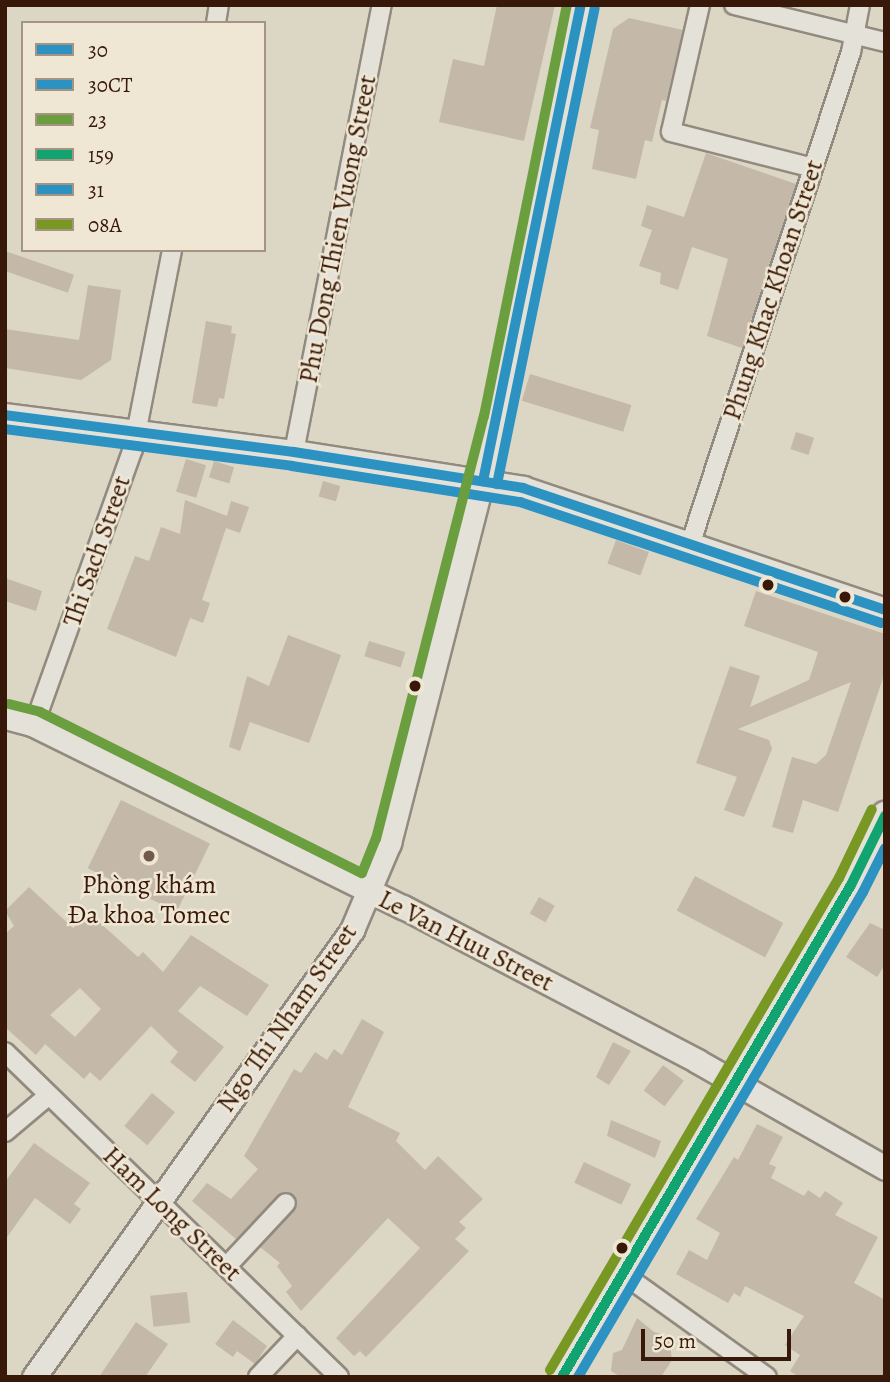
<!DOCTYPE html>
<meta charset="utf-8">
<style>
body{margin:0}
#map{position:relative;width:890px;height:1382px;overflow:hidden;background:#dcd6c5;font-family:Alegreya,serif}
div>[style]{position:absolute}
.building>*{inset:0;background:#c4b8a9;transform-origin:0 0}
.roads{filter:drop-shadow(2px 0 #928a7e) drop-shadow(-2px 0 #928a7e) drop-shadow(0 2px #928a7e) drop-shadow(0 -2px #928a7e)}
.minor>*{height:18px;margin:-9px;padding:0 9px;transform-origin:9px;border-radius:9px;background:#e4e1d9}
.tertiary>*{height:23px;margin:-11.5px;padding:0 11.5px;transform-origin:11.5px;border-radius:11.5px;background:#e4e1d9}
.secondary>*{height:26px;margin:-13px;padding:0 13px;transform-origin:13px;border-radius:13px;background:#e4e1d9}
.bus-1>*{height:10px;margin:-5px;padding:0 5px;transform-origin:5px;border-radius:5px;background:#2b92c1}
.bus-2>*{height:10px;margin:-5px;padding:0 5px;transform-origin:5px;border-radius:5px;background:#2b92c1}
.bus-3>*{height:10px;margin:-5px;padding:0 5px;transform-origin:5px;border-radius:5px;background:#6a9e3f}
.bus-4>*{height:10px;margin:-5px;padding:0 5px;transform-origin:5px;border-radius:5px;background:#11a471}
.bus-5>*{height:10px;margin:-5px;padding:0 5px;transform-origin:5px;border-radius:5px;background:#2b92c1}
.bus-6>*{height:10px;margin:-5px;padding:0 5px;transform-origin:5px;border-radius:5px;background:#799823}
.dots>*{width:19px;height:19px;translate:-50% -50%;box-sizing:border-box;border:4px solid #efe7d3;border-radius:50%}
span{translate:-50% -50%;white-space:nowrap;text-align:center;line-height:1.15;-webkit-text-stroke:5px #efe7d3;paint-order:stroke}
.street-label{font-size:26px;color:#381808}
.poi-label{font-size:26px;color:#381808}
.frame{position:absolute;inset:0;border:7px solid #381808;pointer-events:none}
.legend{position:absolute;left:21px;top:21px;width:245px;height:231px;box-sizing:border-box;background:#efe7d3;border:2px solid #a69482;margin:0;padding:9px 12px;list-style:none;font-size:21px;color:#381808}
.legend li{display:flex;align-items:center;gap:14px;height:35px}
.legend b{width:35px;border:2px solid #a69482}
.scale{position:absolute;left:641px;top:1329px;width:150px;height:32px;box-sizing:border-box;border:4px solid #381808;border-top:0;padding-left:9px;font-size:21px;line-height:24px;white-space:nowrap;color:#381808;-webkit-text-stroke:5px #efe7d3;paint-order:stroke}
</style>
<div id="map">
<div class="building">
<i style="clip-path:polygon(497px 5px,555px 5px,524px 141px,439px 122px,453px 59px,484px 66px)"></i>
<i style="clip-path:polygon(629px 18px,683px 30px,666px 101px,662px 100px,652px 142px,645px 140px,636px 179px,592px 169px,599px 130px,590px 128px,613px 29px)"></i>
<i style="clip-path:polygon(706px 153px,796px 184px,742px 348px,707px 336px,728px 259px,692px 247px,678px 290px,660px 284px,661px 273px,639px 266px,652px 230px,641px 226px,647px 205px,684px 217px)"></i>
<i style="left:5px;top:251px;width:73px;height:19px;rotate:19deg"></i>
<i style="clip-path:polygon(88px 285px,121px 290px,111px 360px,81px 380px,5px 368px,5px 329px,79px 340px)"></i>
<i style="clip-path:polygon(206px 321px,232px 326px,231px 333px,236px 334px,224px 399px,219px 398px,217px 407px,192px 403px)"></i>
<i style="left:530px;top:374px;width:106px;height:28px;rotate:17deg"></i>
<i style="left:796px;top:432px;width:19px;height:18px;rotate:18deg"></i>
<i style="left:186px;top:459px;width:21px;height:34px;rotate:17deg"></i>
<i style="left:214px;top:461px;width:21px;height:17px;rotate:17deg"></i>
<i style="left:323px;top:481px;width:18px;height:16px;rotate:16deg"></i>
<i style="clip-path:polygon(185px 500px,227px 516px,231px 501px,249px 507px,240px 533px,226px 528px,202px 600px,210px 603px,203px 623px,190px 618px,176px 657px,107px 629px,135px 556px,149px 561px,161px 527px,180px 534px)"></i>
<i style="left:616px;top:540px;width:35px;height:25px;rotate:20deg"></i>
<i style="clip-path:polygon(5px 578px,42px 591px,36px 611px,5px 601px)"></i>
<i style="clip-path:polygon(756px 591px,885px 634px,885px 672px,838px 812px,803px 800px,793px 833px,772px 827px,792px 757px,816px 764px,826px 755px,851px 682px,738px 729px,769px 740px,772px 749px,744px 817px,724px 810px,737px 777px,696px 763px,730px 666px,760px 676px,750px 707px,809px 680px,818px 652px,744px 626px)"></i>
<i style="clip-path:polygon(288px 635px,341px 655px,309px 743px,250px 722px,240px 751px,229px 747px,247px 676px,269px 686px)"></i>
<i style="left:369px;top:641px;width:38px;height:16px;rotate:17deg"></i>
<i style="left:121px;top:800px;width:99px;height:76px;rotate:26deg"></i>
<i style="left:695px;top:876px;width:100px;height:39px;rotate:28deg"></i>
<i style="clip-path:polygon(evenodd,29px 887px,73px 928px,90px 914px,138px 957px,143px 952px,163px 972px,191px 935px,269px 985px,247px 1016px,200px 986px,178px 1011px,224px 1047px,195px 1082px,170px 1062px,178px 1052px,151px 1026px,100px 1081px,90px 1072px,84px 1079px,45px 1044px,36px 1055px,5px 1027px,5px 934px,14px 926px,5px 911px,29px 887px,80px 988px,101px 1009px,75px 1037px,50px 1015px,80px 988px)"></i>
<i style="left:539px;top:897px;width:18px;height:19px;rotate:29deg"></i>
<i style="clip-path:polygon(870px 923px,885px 930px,885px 965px,877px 977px,846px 957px)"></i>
<i style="clip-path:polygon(362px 1019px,384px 1032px,348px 1107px,400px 1133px,396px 1141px,425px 1170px,438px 1156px,483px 1199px,459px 1222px,466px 1228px,455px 1239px,469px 1251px,366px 1357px,360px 1351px,354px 1356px,336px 1338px,420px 1248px,388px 1218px,301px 1311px,286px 1292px,292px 1286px,277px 1266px,280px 1263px,260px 1247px,295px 1210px,294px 1195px,278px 1195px,236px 1239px,192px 1201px,207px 1183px,231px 1199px,258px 1169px,244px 1156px,294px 1069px,301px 1073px,315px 1052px,327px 1060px,334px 1049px,342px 1055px)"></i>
<i style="clip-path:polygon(613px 1042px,631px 1051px,609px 1085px,596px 1077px)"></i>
<i style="left:663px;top:1065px;width:26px;height:32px;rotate:37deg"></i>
<i style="left:152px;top:1093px;width:30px;height:43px;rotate:40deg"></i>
<i style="clip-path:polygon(611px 1120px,661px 1141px,655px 1158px,607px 1136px)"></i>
<i style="clip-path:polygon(757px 1124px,783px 1137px,769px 1164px,776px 1167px,771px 1178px,804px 1196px,808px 1190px,820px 1198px,825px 1191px,843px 1203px,835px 1215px,878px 1237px,854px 1283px,885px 1300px,885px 1377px,799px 1377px,790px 1371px,800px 1355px,785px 1345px,804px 1316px,745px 1286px,740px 1297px,734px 1293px,728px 1303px,676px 1274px,689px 1250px,707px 1260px,720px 1233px,696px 1219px,734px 1157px,738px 1160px)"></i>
<i style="clip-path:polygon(34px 1143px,90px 1183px,74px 1204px,81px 1209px,70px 1224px,35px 1198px,5px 1240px,5px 1182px)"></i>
<i style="left:584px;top:1162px;width:52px;height:23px;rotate:25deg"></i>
<i style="left:187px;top:1292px;width:31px;height:37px;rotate:84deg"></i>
<i style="clip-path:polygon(637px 1318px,654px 1332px,669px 1336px,672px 1360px,661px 1377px,621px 1377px,611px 1371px,613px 1353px,622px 1350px)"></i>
<i style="clip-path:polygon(233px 1320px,267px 1346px,255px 1364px,237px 1351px,233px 1357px,215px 1344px)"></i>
<i style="clip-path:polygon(136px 1322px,168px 1344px,145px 1377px,99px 1377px)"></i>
</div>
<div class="roads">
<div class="minor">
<i style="left:700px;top:5px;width:130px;rotate:102.9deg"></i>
<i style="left:671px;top:132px;width:146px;rotate:14.2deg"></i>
<i style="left:734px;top:5px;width:155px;rotate:13.8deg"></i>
<i style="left:216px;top:23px;width:18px;rotate:-81deg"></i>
<i style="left:294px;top:452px;width:456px;rotate:-78.9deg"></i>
<i style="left:690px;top:545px;width:519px;rotate:-71.91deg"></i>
<i style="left:851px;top:52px;width:48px;rotate:-79.2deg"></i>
<i style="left:34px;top:725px;width:293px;rotate:-70.3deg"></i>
<i style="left:133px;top:449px;width:203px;rotate:-78.9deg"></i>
<i style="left:5px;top:1052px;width:466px;rotate:44.2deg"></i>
<i style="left:5px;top:1132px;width:57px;rotate:-40.1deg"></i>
<i style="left:227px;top:1266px;width:86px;rotate:-46.9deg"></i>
<i style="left:623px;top:1274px;width:177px;rotate:35.6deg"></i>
<i style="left:258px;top:1377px;width:57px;rotate:-46.4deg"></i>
</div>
<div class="tertiary">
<i style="left:5px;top:415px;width:291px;rotate:7.3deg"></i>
<i style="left:294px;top:452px;width:232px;rotate:8.9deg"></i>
<i style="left:523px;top:488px;width:382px;rotate:18.6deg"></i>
<i style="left:5px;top:717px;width:30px;rotate:15deg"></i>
<i style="left:34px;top:725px;width:411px;rotate:26.3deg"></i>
<i style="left:403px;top:907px;width:332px;rotate:27.6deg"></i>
<i style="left:697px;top:1061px;width:216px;rotate:29.6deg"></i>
<i style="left:34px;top:1377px;width:549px;rotate:-54.57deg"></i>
<i style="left:352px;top:930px;width:95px;rotate:-67deg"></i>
<i style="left:389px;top:843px;width:438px;rotate:-75.6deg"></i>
<i style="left:498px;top:419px;width:422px;rotate:-78.7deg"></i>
</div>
<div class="secondary">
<i style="left:562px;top:1377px;width:571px;rotate:-59.57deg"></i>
<i style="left:851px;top:885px;width:78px;rotate:-64.1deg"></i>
</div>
</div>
<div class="bus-1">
<i style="left:5px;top:415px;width:291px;rotate:7.3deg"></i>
<i style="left:294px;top:452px;width:232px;rotate:8.9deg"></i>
<i style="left:523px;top:488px;width:382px;rotate:18.6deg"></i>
<i style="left:483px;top:481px;width:486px;rotate:-78.4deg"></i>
</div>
<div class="bus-2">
<i style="left:5px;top:429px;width:289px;rotate:7.3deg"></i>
<i style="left:292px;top:466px;width:231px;rotate:9deg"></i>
<i style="left:520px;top:502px;width:381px;rotate:18.5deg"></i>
<i style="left:497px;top:484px;width:486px;rotate:-78.4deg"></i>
</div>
<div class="bus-3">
<i style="left:9px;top:704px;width:32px;rotate:14deg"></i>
<i style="left:40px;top:712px;width:360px;rotate:26.6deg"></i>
<i style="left:362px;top:873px;width:37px;rotate:-68deg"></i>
<i style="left:376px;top:839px;width:437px;rotate:-75.7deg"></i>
<i style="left:484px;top:416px;width:419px;rotate:-78.6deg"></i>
</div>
<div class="bus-4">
<i style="left:562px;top:1377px;width:571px;rotate:-59.57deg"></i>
<i style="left:851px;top:885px;width:77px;rotate:-63.8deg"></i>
</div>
<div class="bus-5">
<i style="left:578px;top:1377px;width:563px;rotate:-59.56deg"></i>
<i style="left:863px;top:892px;width:49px;rotate:-63.4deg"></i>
</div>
<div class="bus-6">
<i style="left:550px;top:1370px;width:571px;rotate:-59.57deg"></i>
<i style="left:839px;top:878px;width:76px;rotate:-64.4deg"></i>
</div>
<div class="dots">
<i style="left:768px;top:585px;background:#381808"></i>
<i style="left:845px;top:597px;background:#381808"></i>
<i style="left:415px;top:686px;background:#381808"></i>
<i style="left:149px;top:856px;background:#715a4a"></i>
<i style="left:622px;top:1248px;background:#381808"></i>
</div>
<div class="street-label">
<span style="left:338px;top:229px;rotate:-79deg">Phu Dong Thien Vuong Street</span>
<span style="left:773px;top:290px;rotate:-72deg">Phung Khac Khoan Street</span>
<span style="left:97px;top:551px;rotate:-71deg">Thi Sach Street</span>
<span style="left:466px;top:941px;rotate:27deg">Le Van Huu Street</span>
<span style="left:287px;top:1018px;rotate:-55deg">Ngo Thi Nham Street</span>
<span style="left:172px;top:1214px;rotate:44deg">Ham Long Street</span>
</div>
<div class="poi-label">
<span style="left:149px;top:900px">Phòng khám<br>Đa khoa Tomec</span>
</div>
<div class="frame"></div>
<ul class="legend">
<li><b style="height:9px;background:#2b92c1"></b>30</li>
<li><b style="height:9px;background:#2b92c1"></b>30CT</li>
<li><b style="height:9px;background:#6a9e3f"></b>23</li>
<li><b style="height:9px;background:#11a471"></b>159</li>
<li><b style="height:9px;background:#2b92c1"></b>31</li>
<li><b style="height:9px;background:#799823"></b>08A</li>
</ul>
<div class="scale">50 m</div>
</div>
